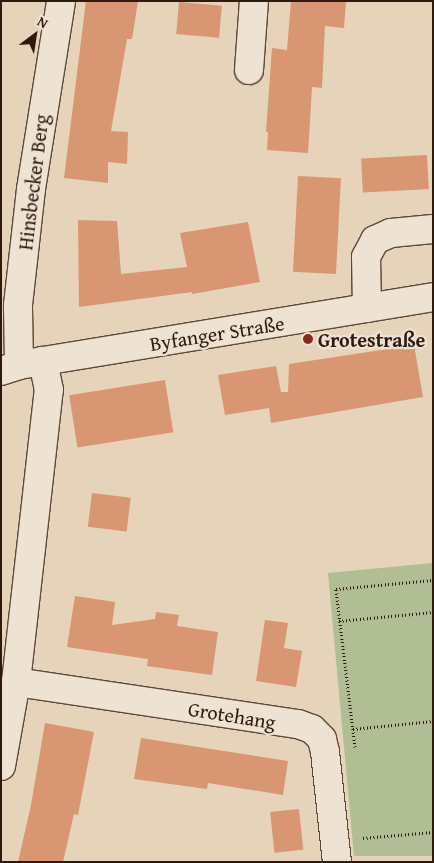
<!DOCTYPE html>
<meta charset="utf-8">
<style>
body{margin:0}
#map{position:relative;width:434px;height:863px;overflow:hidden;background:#e5d3ba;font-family:"Gentium Book Plus",serif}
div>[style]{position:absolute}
.green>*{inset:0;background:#b1bd92}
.building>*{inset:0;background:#d89672;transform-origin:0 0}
.path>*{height:3px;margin-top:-1.5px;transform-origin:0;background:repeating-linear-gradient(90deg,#301a0f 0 1px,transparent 0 3.5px)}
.roads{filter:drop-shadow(1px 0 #5d483a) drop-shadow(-1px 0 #5d483a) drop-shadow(0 1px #5d483a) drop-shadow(0 -1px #5d483a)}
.minor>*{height:28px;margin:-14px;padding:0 14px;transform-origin:14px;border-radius:14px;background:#eee2d2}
.tertiary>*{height:28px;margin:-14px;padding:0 14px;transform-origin:14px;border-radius:14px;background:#eee2d2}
.dots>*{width:14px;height:14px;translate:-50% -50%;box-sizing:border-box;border:2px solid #eee2d2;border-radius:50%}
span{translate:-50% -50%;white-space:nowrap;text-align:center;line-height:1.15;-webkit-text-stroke:4.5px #eee2d2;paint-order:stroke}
.street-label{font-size:20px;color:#301a0f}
.poi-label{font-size:20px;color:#301a0f;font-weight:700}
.left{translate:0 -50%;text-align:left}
.frame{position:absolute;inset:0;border:2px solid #301a0f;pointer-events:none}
.north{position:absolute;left:10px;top:10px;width:50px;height:50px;-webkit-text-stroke:4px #eee2d2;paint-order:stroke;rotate:31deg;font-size:14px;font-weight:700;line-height:20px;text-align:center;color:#301a0f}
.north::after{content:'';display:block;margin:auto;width:18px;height:22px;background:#301a0f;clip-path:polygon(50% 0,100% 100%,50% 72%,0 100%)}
</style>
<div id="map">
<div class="green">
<i style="clip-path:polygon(433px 563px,433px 856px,354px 856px,328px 573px)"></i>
</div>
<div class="building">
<i style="clip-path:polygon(86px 1px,138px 1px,132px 39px,127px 39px,111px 131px,128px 132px,127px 164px,108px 162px,108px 183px,64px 178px)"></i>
<i style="clip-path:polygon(291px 1px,346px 1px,344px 28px,325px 26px,322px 88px,312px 87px,308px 153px,267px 150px,268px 132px,266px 132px,272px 48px,287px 50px)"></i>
<i style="left:179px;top:2px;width:43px;height:32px;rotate:5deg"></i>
<i style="left:427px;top:155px;width:34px;height:66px;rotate:87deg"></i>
<i style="left:298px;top:176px;width:43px;height:96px;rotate:3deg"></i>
<i style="clip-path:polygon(78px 220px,117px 221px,121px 274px,187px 267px,180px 233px,248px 222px,260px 282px,192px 294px,192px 292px,79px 307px)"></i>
<i style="clip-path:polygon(414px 345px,423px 397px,271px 423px,269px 408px,225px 415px,218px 375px,276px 366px,281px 392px,288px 392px,289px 364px)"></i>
<i style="left:165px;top:380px;width:53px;height:97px;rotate:81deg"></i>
<i style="left:92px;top:493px;width:39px;height:34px;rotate:7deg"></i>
<i style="clip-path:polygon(75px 596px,115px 602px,112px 625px,155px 619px,156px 612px,179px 615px,177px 626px,218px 632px,212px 675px,147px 666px,148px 659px,67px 647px)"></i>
<i style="clip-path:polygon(265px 620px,288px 623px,284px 648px,302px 651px,296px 687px,256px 681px)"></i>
<i style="clip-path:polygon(45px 723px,94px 732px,78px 815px,74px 814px,63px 862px,18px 862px,31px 805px)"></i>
<i style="clip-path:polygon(141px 738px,288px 761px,283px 795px,208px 783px,207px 789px,134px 779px)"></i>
<i style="left:299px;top:809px;width:41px;height:29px;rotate:84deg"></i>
</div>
<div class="path">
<i style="left:339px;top:621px;width:94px;rotate:-5.5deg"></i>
<i style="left:353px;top:729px;width:80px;rotate:-5.7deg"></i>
<i style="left:355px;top:747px;width:159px;rotate:-96.9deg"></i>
<i style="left:336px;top:589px;width:97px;rotate:-5.3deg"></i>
<i style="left:363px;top:838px;width:70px;rotate:-4.9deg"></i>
</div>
<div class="roads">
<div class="minor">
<i style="left:249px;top:70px;width:69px;rotate:-85.9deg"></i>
<i style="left:367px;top:308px;width:51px;rotate:-91.1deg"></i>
<i style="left:366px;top:257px;width:19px;rotate:-62deg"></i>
<i style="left:375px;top:240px;width:17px;rotate:-24deg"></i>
<i style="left:391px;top:233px;width:42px;rotate:-5.4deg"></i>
<i style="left:19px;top:365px;width:60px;rotate:-91deg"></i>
<i style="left:18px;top:305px;width:117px;rotate:-83.6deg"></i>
<i style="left:31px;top:189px;width:190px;rotate:-80.9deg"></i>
<i style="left:16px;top:682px;width:285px;rotate:8.5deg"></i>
<i style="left:298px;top:724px;width:15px;rotate:20deg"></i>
<i style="left:312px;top:729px;width:14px;rotate:45deg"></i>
<i style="left:322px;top:739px;width:13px;rotate:77deg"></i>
<i style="left:325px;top:752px;width:111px;rotate:83.8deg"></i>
<i style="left:1px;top:766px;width:85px;rotate:-79.9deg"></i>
<i style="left:16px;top:682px;width:294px;rotate:-83.6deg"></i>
<i style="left:49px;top:390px;width:30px;rotate:-102deg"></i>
</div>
<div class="tertiary">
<i style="left:1px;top:371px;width:19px;rotate:-18deg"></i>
<i style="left:19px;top:365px;width:420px;rotate:-9.3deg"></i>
</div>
</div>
<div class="dots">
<i style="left:308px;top:339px;background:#8f2418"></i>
</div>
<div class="street-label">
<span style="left:33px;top:182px;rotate:-83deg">Hinsbecker Berg</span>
<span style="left:217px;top:333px;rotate:-9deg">Byfanger Straße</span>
<span style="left:232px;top:715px;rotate:9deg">Grotehang</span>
</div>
<div class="poi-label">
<span class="left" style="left:318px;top:339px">Grotestraße</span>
</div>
<div class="frame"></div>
<div class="north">N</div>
</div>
